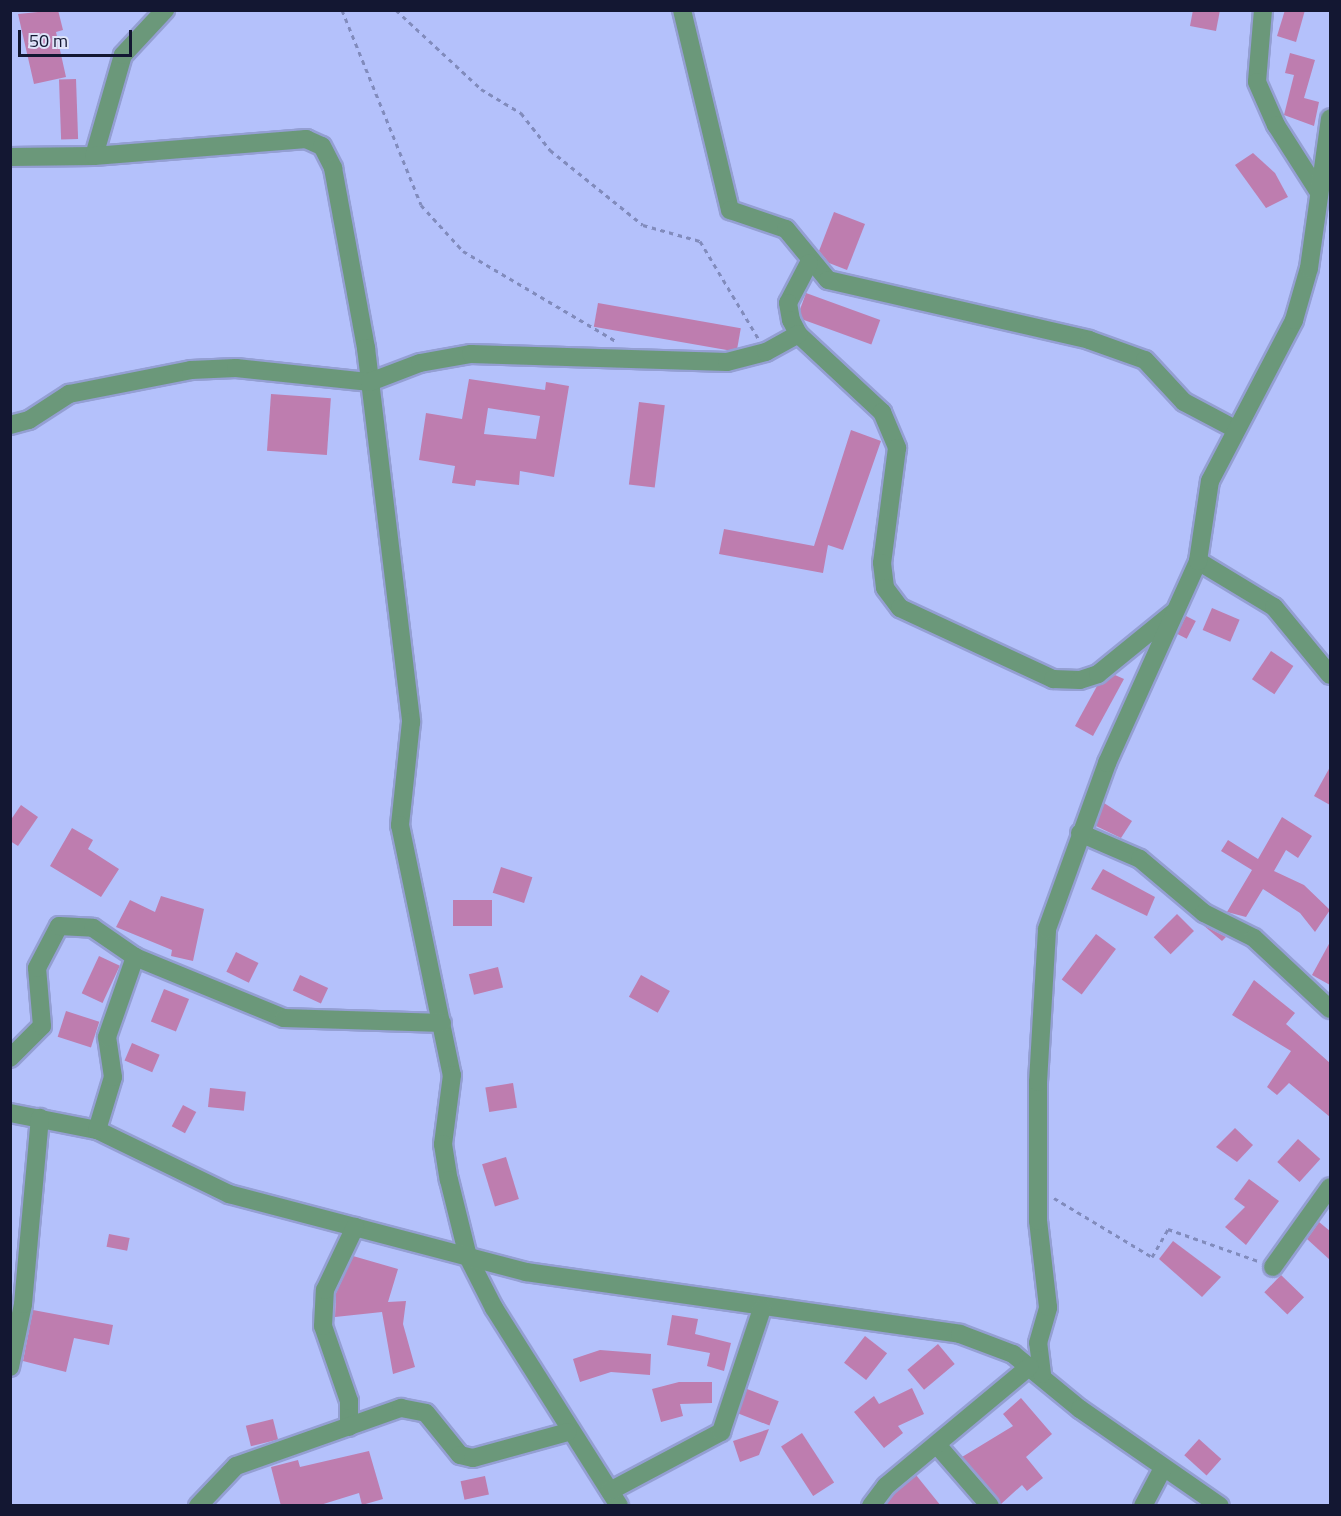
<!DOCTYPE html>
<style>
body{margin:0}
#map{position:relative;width:1341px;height:1516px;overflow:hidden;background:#b4c1fb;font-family:"Titillium Web",sans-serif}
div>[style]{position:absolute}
.building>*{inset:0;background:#be7daf;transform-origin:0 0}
.path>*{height:3px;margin-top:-1.5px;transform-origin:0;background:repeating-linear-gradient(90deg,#818bbc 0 4.5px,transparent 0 9px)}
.roads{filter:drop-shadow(2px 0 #949fd3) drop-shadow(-2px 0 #949fd3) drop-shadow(0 2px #949fd3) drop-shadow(0 -2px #949fd3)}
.minor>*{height:18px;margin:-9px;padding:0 9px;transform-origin:9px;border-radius:9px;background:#6b987a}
span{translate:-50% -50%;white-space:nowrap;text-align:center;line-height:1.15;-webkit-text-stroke:6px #dfe4fa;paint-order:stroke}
.frame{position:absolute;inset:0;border:12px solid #131732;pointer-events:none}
.scale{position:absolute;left:18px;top:30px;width:114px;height:27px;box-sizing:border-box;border:3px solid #131732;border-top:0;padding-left:8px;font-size:18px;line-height:21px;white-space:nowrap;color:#131732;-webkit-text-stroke:4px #dfe4fa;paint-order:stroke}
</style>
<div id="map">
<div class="building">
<i style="clip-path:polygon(58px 10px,63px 30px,56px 32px,66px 77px,34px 84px,18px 14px)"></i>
<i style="clip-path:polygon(1193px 10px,1220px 10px,1216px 31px,1190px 26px)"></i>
<i style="clip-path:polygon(1285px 10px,1305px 10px,1296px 42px,1277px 36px)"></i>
<i style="clip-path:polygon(1290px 53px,1315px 60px,1304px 98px,1319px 102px,1314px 126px,1284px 115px,1294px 75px,1285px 73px)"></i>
<i style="left:76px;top:79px;width:60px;height:17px;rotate:88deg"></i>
<i style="clip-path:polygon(1253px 153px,1275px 173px,1288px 197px,1266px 208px,1235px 165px)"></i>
<i style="clip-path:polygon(834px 212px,865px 224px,847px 270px,829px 263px,819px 251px)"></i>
<i style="left:806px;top:293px;width:79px;height:26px;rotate:20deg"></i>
<i style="left:598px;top:303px;width:145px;height:24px;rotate:10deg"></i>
<i style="clip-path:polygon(evenodd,469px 379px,545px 390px,546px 382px,569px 386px,554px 477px,520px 471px,519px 485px,476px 480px,475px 486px,452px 483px,455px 466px,419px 460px,426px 413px,462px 419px,469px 379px,488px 408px,540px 416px,536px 439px,484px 434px,488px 408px)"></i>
<i style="left:271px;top:394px;width:60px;height:57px;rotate:4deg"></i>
<i style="left:639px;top:402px;width:26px;height:83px;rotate:7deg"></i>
<i style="clip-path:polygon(851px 430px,881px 441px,843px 550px,828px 545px,823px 573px,719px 554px,724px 529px,814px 546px)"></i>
<i style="left:1212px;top:608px;width:30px;height:24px;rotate:23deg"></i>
<i style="left:1186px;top:616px;width:11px;height:20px;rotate:27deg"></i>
<i style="left:1271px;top:651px;width:27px;height:34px;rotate:34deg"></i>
<i style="clip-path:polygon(1115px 675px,1124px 679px,1093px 736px,1075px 726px,1097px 686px)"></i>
<i style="clip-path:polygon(1330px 767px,1330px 805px,1314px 796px)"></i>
<i style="clip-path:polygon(1104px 803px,1132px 821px,1121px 838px,1096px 826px)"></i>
<i style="clip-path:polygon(21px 805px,38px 817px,18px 846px,10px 841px,10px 821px)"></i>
<i style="clip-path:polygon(1282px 817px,1312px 836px,1298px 858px,1286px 850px,1274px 871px,1304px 885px,1330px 910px,1315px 932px,1300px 913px,1263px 889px,1246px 917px,1227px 912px,1252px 870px,1221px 851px,1228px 840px,1258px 859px)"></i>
<i style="clip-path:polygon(72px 828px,93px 840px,88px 849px,119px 869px,101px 897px,50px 866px)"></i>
<i style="left:501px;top:867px;width:33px;height:27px;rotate:18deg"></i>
<i style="clip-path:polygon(1103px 869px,1155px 897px,1147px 916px,1091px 889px)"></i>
<i style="clip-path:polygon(161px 896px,204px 909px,193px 961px,171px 956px,172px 950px,116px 927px,130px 900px,155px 912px)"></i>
<i style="left:453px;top:900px;width:39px;height:26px"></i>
<i style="left:1177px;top:914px;width:24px;height:33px;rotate:45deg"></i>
<i style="clip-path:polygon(1203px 925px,1226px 937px,1222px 941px)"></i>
<i style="left:1096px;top:934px;width:25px;height:57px;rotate:37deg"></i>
<i style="clip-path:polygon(1330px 942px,1330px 985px,1312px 975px)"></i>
<i style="left:236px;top:952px;width:25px;height:22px;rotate:26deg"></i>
<i style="left:99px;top:956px;width:23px;height:41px;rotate:25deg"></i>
<i style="left:498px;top:967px;width:21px;height:30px;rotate:76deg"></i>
<i style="left:300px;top:975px;width:31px;height:17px;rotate:25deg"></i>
<i style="left:641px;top:975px;width:33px;height:25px;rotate:29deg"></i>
<i style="clip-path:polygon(1254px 980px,1295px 1013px,1286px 1024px,1330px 1063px,1330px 1117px,1289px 1083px,1277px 1095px,1267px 1087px,1291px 1051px,1232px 1015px)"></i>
<i style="left:164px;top:989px;width:27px;height:35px;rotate:22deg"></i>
<i style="left:66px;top:1011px;width:35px;height:27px;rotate:18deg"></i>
<i style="left:132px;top:1043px;width:30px;height:19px;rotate:23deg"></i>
<i style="left:513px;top:1083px;width:25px;height:28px;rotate:81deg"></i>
<i style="left:210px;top:1088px;width:36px;height:19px;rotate:6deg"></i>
<i style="left:183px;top:1105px;width:15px;height:24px;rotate:28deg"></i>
<i style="clip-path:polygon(1235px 1128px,1253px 1145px,1237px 1162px,1216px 1147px)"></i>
<i style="left:1298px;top:1139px;width:30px;height:31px;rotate:42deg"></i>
<i style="left:506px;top:1157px;width:44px;height:25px;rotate:73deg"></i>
<i style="clip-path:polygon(1249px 1179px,1279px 1201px,1246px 1245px,1225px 1227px,1245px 1207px,1234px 1199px)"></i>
<i style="clip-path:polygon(1319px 1222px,1330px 1231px,1330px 1260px,1307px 1239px)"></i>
<i style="left:109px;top:1234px;width:21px;height:13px;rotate:11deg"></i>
<i style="clip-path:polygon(1173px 1241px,1221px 1277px,1202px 1297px,1159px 1259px)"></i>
<i style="clip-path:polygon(353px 1256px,398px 1269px,388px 1302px,406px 1301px,403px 1324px,415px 1367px,393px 1374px,382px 1312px,335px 1317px,336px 1293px)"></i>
<i style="left:1281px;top:1275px;width:32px;height:24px;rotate:44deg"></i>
<i style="clip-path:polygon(33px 1310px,113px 1325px,109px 1345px,74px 1338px,66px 1372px,23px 1361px)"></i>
<i style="clip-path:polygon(672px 1315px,698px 1319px,695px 1334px,731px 1343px,724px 1371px,707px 1366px,710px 1353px,667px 1345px)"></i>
<i style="left:865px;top:1336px;width:28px;height:34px;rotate:38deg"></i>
<i style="left:938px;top:1344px;width:26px;height:40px;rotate:50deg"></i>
<i style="clip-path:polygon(600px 1350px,651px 1354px,650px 1375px,611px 1372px,580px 1382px,573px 1359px)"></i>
<i style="clip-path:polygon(679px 1382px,712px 1382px,712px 1403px,680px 1404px,683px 1416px,661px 1422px,652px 1389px)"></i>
<i style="clip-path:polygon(912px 1388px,924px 1414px,898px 1426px,903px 1433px,884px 1448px,854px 1412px,874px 1396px,879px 1404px)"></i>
<i style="left:747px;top:1389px;width:34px;height:26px;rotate:21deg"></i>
<i style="clip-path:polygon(1021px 1398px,1052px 1434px,1026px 1457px,1043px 1478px,1027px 1491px,1022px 1485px,1001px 1504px,962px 1457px,1013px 1426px,1003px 1414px)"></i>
<i style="left:273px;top:1419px;width:21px;height:28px;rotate:76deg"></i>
<i style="clip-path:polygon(769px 1429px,759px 1455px,740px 1462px,733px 1441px)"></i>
<i style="left:802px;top:1433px;width:59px;height:25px;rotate:57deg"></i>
<i style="left:1199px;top:1439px;width:30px;height:22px;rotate:42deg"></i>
<i style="clip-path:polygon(369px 1451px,383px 1499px,362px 1505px,359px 1493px,317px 1506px,281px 1506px,271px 1467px,298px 1460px,300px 1467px)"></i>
<i style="clip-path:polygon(916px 1475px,941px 1506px,885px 1506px,894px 1494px)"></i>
<i style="left:485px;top:1476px;width:19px;height:25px;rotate:78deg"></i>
</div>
<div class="path">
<i style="left:342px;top:10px;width:210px;rotate:67.9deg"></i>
<i style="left:421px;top:205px;width:62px;rotate:47.6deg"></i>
<i style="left:463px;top:251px;width:178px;rotate:30.5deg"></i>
<i style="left:396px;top:10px;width:116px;rotate:42.9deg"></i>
<i style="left:481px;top:89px;width:47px;rotate:31deg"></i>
<i style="left:521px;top:113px;width:47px;rotate:51.9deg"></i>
<i style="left:550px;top:150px;width:119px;rotate:38.9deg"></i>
<i style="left:643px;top:225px;width:59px;rotate:15.7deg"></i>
<i style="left:700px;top:241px;width:113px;rotate:59.1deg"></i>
<i style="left:1054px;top:1198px;width:114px;rotate:31deg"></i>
<i style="left:1152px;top:1257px;width:32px;rotate:-60deg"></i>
<i style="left:1168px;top:1229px;width:96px;rotate:19.6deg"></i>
</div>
<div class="roads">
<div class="minor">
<i style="left:682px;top:10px;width:206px;rotate:76.5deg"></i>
<i style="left:730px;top:210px;width:59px;rotate:18.7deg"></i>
<i style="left:786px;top:229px;width:66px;rotate:50.5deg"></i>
<i style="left:828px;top:280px;width:268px;rotate:12.9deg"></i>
<i style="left:1089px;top:340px;width:59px;rotate:19.7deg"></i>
<i style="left:1145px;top:360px;width:57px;rotate:47.1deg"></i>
<i style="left:1184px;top:402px;width:58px;rotate:27.9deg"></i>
<i style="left:1263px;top:10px;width:72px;rotate:94.8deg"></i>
<i style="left:1257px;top:82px;width:47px;rotate:66.2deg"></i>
<i style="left:1276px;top:125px;width:78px;rotate:57.5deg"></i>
<i style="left:94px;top:156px;width:105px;rotate:-74deg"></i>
<i style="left:123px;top:55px;width:62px;rotate:-47deg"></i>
<i style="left:10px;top:157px;width:84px;rotate:-0.7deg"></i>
<i style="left:94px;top:156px;width:213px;rotate:-4.6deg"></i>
<i style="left:306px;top:139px;width:17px;rotate:24deg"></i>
<i style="left:322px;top:146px;width:25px;rotate:63deg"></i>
<i style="left:333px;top:168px;width:183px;rotate:79.6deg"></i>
<i style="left:366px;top:348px;width:377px;rotate:83.1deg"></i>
<i style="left:411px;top:722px;width:104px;rotate:96.1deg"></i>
<i style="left:400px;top:825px;width:255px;rotate:78.3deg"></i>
<i style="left:452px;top:1075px;width:70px;rotate:97.4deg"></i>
<i style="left:443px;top:1144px;width:36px;rotate:81deg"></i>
<i style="left:449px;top:1180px;width:79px;rotate:76.1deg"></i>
<i style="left:468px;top:1257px;width:57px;rotate:63deg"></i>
<i style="left:494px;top:1308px;width:234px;rotate:57.7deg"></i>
<i style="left:809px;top:263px;width:45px;rotate:117.7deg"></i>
<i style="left:788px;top:303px;width:17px;rotate:80deg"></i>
<i style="left:791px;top:320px;width:16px;rotate:63deg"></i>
<i style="left:798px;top:334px;width:115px;rotate:42.9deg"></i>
<i style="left:882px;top:412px;width:39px;rotate:67deg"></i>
<i style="left:897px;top:448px;width:116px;rotate:97.4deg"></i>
<i style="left:882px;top:563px;width:25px;rotate:83deg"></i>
<i style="left:885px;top:588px;width:25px;rotate:53deg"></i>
<i style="left:900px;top:608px;width:169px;rotate:24.9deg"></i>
<i style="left:1053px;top:679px;width:27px;rotate:2deg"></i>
<i style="left:1080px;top:680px;width:19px;rotate:-18deg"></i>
<i style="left:1098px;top:674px;width:97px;rotate:-39.1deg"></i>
<i style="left:10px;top:425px;width:20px;rotate:-15deg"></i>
<i style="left:29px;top:420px;width:48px;rotate:-33deg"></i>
<i style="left:69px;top:394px;width:124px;rotate:-11.1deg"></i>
<i style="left:191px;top:370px;width:45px;rotate:-2.5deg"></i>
<i style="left:236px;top:368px;width:135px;rotate:6deg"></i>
<i style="left:370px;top:382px;width:53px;rotate:-20.8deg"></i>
<i style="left:420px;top:363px;width:52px;rotate:-10deg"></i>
<i style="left:471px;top:354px;width:256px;rotate:1.8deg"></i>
<i style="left:727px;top:362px;width:40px;rotate:-14.4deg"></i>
<i style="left:766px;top:352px;width:37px;rotate:-29deg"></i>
<i style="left:1198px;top:561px;width:89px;rotate:31.2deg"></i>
<i style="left:1274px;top:607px;width:88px;rotate:50.5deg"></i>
<i style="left:1080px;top:833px;width:65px;rotate:23.4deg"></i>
<i style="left:1140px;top:859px;width:84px;rotate:40.2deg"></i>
<i style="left:1204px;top:913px;width:56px;rotate:26.6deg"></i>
<i style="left:1254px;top:938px;width:104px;rotate:43.1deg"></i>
<i style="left:10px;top:1058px;width:45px;rotate:-45deg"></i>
<i style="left:42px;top:1026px;width:58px;rotate:-94.9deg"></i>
<i style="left:37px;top:968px;width:47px;rotate:-62.4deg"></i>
<i style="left:59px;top:926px;width:34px;rotate:3deg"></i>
<i style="left:93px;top:928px;width:51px;rotate:34.6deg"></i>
<i style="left:135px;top:957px;width:161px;rotate:22.3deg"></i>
<i style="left:284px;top:1018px;width:158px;rotate:1.8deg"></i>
<i style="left:10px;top:1113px;width:89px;rotate:11.1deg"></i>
<i style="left:97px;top:1130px;width:147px;rotate:25.9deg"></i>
<i style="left:229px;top:1194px;width:307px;rotate:14.7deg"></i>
<i style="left:526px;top:1272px;width:438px;rotate:8.1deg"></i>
<i style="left:960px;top:1334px;width:57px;rotate:20.7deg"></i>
<i style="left:1013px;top:1354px;width:87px;rotate:39.4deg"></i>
<i style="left:1080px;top:1409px;width:170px;rotate:34.7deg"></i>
<i style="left:97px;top:1130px;width:55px;rotate:-73.2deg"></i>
<i style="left:113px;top:1077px;width:40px;rotate:-98.5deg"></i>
<i style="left:107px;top:1037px;width:85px;rotate:-70.7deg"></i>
<i style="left:1273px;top:1267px;width:98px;rotate:-54.5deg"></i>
<i style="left:10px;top:1367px;width:64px;rotate:-78.3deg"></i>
<i style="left:23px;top:1304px;width:187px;rotate:-84.8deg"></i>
<i style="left:1042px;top:1374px;width:31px;rotate:-97deg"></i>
<i style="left:1038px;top:1343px;width:37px;rotate:-74deg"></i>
<i style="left:1048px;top:1307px;width:87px;rotate:-96.6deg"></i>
<i style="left:1038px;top:1221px;width:139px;rotate:-90deg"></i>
<i style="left:1038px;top:1082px;width:153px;rotate:-86.6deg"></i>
<i style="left:1047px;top:929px;width:177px;rotate:-70.1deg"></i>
<i style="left:1107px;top:763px;width:222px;rotate:-65.7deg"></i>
<i style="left:1198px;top:561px;width:81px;rotate:-81.5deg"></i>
<i style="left:1210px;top:481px;width:182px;rotate:-62.4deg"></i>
<i style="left:1294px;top:320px;width:54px;rotate:-73.9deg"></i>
<i style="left:1309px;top:268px;width:151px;rotate:-82deg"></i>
<i style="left:349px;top:1427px;width:26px;rotate:-90deg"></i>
<i style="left:349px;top:1401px;width:79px;rotate:-109.1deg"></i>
<i style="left:323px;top:1326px;width:36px;rotate:-87deg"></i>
<i style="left:325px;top:1290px;width:70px;rotate:-64.5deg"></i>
<i style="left:938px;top:1446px;width:79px;rotate:49.1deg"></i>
<i style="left:610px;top:1491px;width:126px;rotate:-28deg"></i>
<i style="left:721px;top:1432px;width:130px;rotate:-71.6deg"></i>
<i style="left:198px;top:1506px;width:55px;rotate:-46.5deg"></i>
<i style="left:236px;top:1466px;width:175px;rotate:-19.4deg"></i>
<i style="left:401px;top:1408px;width:25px;rotate:11deg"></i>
<i style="left:426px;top:1413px;width:54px;rotate:51deg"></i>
<i style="left:460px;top:1455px;width:13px;rotate:13deg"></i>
<i style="left:473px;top:1458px;width:98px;rotate:-15.3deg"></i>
<i style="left:871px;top:1506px;width:25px;rotate:-53deg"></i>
<i style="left:886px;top:1486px;width:187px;rotate:-39.8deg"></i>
<i style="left:1143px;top:1506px;width:43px;rotate:-62.2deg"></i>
</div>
</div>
<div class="frame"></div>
<div class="scale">50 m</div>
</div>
